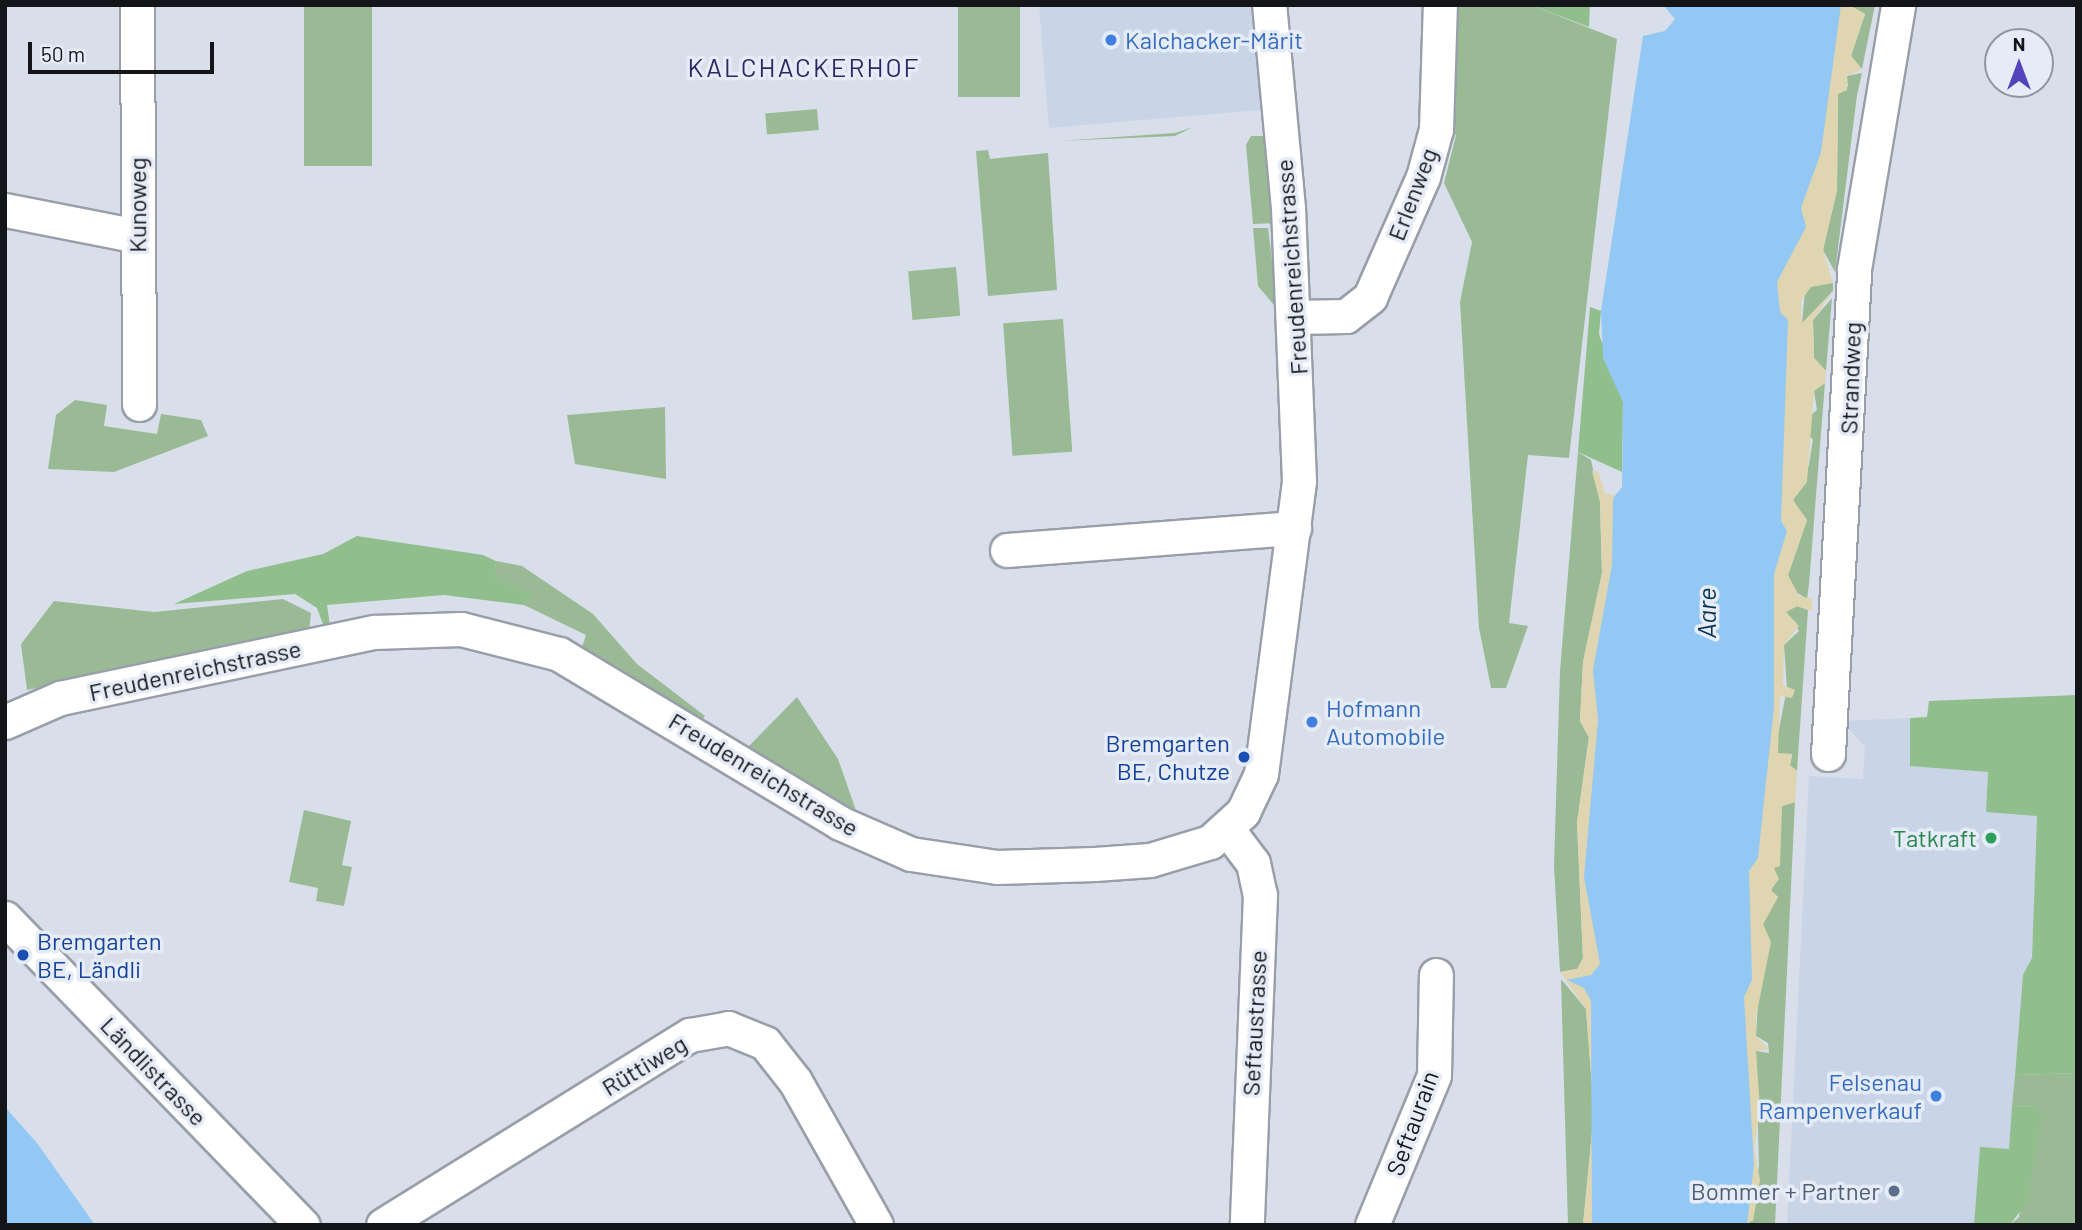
<!DOCTYPE html>
<meta charset="utf-8">
<style>
body{margin:0}
#map{position:relative;width:2082px;height:1230px;overflow:hidden;background:#d8dfea;font-family:Barlow,sans-serif}
div>[style]{position:absolute}
.built>*{inset:0;background:#c9d5e6}
.green>*{inset:0;background:#9aba96;transform-origin:0 0}
.forest>*{inset:0;background:#91be8d}
.sand>*{inset:0;background:#dfd5b0}
.water>*{inset:0;background:#93c8f4}
.roads{filter:drop-shadow(2px 0 #989fa9) drop-shadow(-2px 0 #989fa9) drop-shadow(0 2px #989fa9) drop-shadow(0 -2px #989fa9)}
.minor>*{height:33px;margin:-16.5px;padding:0 16.5px;transform-origin:16.5px;border-radius:16.5px;background:#fff}
.dots>*{width:19px;height:19px;translate:-50% -50%;box-sizing:border-box;border:4px solid #e5ecf7;border-radius:50%}
span{translate:-50% -50%;white-space:nowrap;text-align:center;line-height:1.15;-webkit-text-stroke:7px #e5ecf7;paint-order:stroke}
.shop-label{font-size:24px;color:#366cbe}
.left{translate:0 -50%;text-align:left}
.right{translate:-100% -50%;text-align:right}
.street-label{font-size:24px;color:#131519}
.transit-label{font-size:24px;color:#164399}
.leisure-label{font-size:24px;color:#27864d}
.service-label{font-size:24px;color:#4e5e75}
.neighbourhood-label{font-size:26px;color:#2d2862;letter-spacing:2px}
.water-label{font-size:26px;color:#0c3552;font-style:italic}
.frame{position:absolute;inset:0;border:7px solid #131519;pointer-events:none}
.north{position:absolute;left:1984px;top:28px;width:70px;height:70px;box-sizing:border-box;background:#e5ecf7;border:2px solid #91969e;border-radius:50%;rotate:0deg;font-size:19px;font-weight:700;line-height:28px;text-align:center;color:#131519}
.north::after{content:'';display:block;margin:auto;width:24px;height:32px;background:#5444bc;clip-path:polygon(50% 0,100% 100%,50% 72%,0 100%)}
.scale{position:absolute;left:28px;top:42px;width:186px;height:32px;box-sizing:border-box;border:4px solid #131519;border-top:0;padding-left:9px;font-size:21px;line-height:24px;white-space:nowrap;color:#131519;-webkit-text-stroke:5px #e5ecf7;paint-order:stroke}
</style>
<div id="map">
<div class="built">
<i style="clip-path:polygon(1039px 5px,1253px 5px,1262px 110px,1049px 128px)"></i>
<i style="clip-path:polygon(1910px 718px,1910px 765px,1988px 772px,1986px 812px,2037px 815px,2032px 959px,2023px 975px,2009px 1149px,1980px 1148px,1974px 1225px,1787px 1225px,1809px 776px,1863px 779px,1865px 747px,1842px 721px)"></i>
</div>
<div class="green">
<i style="left:304px;top:5px;width:68px;height:161px"></i>
<i style="left:958px;top:5px;width:62px;height:92px"></i>
<i style="clip-path:polygon(1452px 5px,1531px 5px,1617px 39px,1569px 458px,1528px 455px,1509px 623px,1528px 626px,1506px 688px,1491px 688px,1479px 628px,1460px 302px,1472px 242px,1444px 183px,1456px 135px,1447px 129px)"></i>
<i style="clip-path:polygon(1849px 5px,1875px 5px,1862px 69px,1851px 56px,1865px 14px)"></i>
<i style="clip-path:polygon(1862px 73px,1857px 95px,1835px 272px,1823px 250px,1837px 190px,1838px 94px,1848px 86px,1847px 76px)"></i>
<i style="left:817px;top:109px;width:21px;height:52px;rotate:85deg"></i>
<i style="clip-path:polygon(1193px 127px,1175px 136px,1059px 141px,1175px 133px)"></i>
<i style="clip-path:polygon(1251px 136px,1269px 136px,1276px 223px,1253px 224px,1246px 145px)"></i>
<i style="clip-path:polygon(988px 150px,990px 159px,1048px 153px,1057px 290px,988px 296px,976px 151px)"></i>
<i style="clip-path:polygon(1253px 228px,1268px 228px,1282px 340px,1275px 340px,1274px 305px,1258px 286px)"></i>
<i style="left:956px;top:267px;width:49px;height:48px;rotate:85deg"></i>
<i style="clip-path:polygon(1817px 283px,1833px 283px,1833px 291px,1802px 324px,1805px 291px)"></i>
<i style="clip-path:polygon(1832px 298px,1826px 371px,1814px 358px,1813px 320px)"></i>
<i style="left:1063px;top:319px;width:133px;height:60px;rotate:86deg"></i>
<i style="clip-path:polygon(1825px 383px,1809px 584px,1807px 599px,1793px 590px,1788px 575px,1807px 520px,1793px 501px,1809px 465px,1813px 439px,1806px 435px,1808px 418px,1817px 410px,1814px 391px)"></i>
<i style="clip-path:polygon(75px 400px,107px 405px,104px 426px,157px 434px,161px 414px,201px 420px,208px 436px,114px 472px,48px 469px,56px 415px)"></i>
<i style="clip-path:polygon(665px 407px,666px 479px,575px 464px,567px 415px)"></i>
<i style="clip-path:polygon(1578px 452px,1591px 460px,1600px 502px,1602px 573px,1583px 662px,1580px 721px,1589px 737px,1577px 823px,1583px 959px,1577px 969px,1560px 972px,1554px 866px,1560px 671px)"></i>
<i style="clip-path:polygon(496px 561px,522px 566px,593px 614px,637px 664px,705px 716px,702px 720px,581px 650px,586px 635px,524px 605px,530px 594px,494px 579px)"></i>
<i style="clip-path:polygon(283px 599px,311px 613px,309px 632px,27px 690px,21px 644px,54px 601px,154px 612px)"></i>
<i style="clip-path:polygon(1797px 606px,1808px 610px,1797px 771px,1790px 766px,1792px 755px,1778px 754px,1777px 740px,1787px 688px,1784px 645px,1799px 631px,1786px 612px)"></i>
<i style="clip-path:polygon(797px 697px,838px 759px,859px 819px,746px 749px)"></i>
<i style="clip-path:polygon(1795px 802px,1775px 1225px,1749px 1225px,1759px 1166px,1756px 1051px,1769px 1053px,1768px 1043px,1756px 1036px,1763px 924px,1778px 897px,1771px 891px,1782px 806px)"></i>
<i style="clip-path:polygon(304px 810px,351px 821px,342px 865px,352px 867px,344px 906px,316px 901px,318px 888px,289px 882px)"></i>
<i style="clip-path:polygon(1561px 979px,1586px 1009px,1594px 1112px,1583px 1225px,1568px 1225px)"></i>
<i style="clip-path:polygon(2077px 1073px,2077px 1225px,2010px 1225px,2019px 1217px,2035px 1107px,2012px 1106px,2015px 1075px)"></i>
</div>
<div class="forest">
<i style="clip-path:polygon(1531px 5px,1590px 5px,1589px 27px)"></i>
<i style="clip-path:polygon(1590px 307px,1601px 311px,1599px 334px,1623px 402px,1622px 472px,1578px 452px)"></i>
<i style="clip-path:polygon(357px 536px,483px 555px,496px 561px,495px 579px,531px 594px,524px 605px,444px 595px,327px 605px,330px 626px,324px 627px,317px 608px,295px 594px,174px 604px,247px 571px,323px 554px)"></i>
<i style="clip-path:polygon(2077px 695px,2077px 1073px,2015px 1075px,2023px 975px,2032px 958px,2037px 816px,1986px 812px,1988px 772px,1910px 766px,1910px 718px,1927px 717px,1929px 701px)"></i>
<i style="clip-path:polygon(2012px 1106px,2035px 1107px,2041px 1117px,2027px 1202px,2010px 1225px,1974px 1225px,1980px 1147px,2009px 1149px)"></i>
</div>
<div class="sand">
<i style="clip-path:polygon(1822px 5px,1849px 5px,1865px 14px,1851px 56px,1862px 69px,1847px 76px,1847px 90px,1838px 94px,1837px 190px,1823px 250px,1833px 283px,1811px 287px,1801px 301px,1802px 323px,1833px 291px,1813px 320px,1814px 358px,1826px 371px,1825px 383px,1814px 391px,1807px 482px,1793px 500px,1807px 520px,1788px 575px,1799px 596px,1812px 599px,1812px 611px,1797px 606px,1786px 612px,1799px 626px,1784px 645px,1783px 685px,1795px 690px,1792px 698px,1780px 696px,1778px 753px,1792px 754px,1790px 765px,1797px 771px,1795px 802px,1782px 806px,1780px 866px,1774px 868px,1779px 879px,1771px 890px,1778px 897px,1763px 924px,1771px 942px,1756px 1017px,1756px 1036px,1769px 1049px,1756px 1051px,1760px 1109px,1754px 1148px,1760px 1180px,1753px 1221px,1735px 1225px,1750px 1110px,1731px 910px,1754px 404px)"></i>
<i style="clip-path:polygon(1592px 471px,1598px 471px,1605px 493px,1619px 496px,1606px 928px,1607px 1225px,1583px 1225px,1594px 1112px,1586px 1009px,1560px 972px,1577px 969px,1583px 958px,1577px 823px,1589px 738px,1580px 721px,1583px 662px,1602px 573px,1600px 502px)"></i>
</div>
<div class="water">
<i style="clip-path:polygon(1663px 5px,1841px 5px,1821px 152px,1801px 208px,1806px 227px,1777px 282px,1780px 312px,1788px 320px,1781px 521px,1787px 531px,1774px 574px,1774px 707px,1758px 858px,1749px 871px,1752px 980px,1744px 997px,1754px 1165px,1747px 1225px,1592px 1225px,1591px 1001px,1584px 988px,1567px 980px,1591px 975px,1600px 964px,1584px 877px,1598px 720px,1593px 670px,1612px 565px,1613px 498px,1622px 487px,1623px 402px,1603px 358px,1601px 311px,1643px 36px,1665px 31px,1675px 19px)"></i>
<i style="clip-path:polygon(5px 1107px,37px 1143px,95px 1225px,5px 1225px)"></i>
</div>
<div class="roads">
<div class="minor">
<i style="left:137px;top:5px;width:399px;rotate:89.7deg"></i>
<i style="left:5px;top:210px;width:135px;rotate:11.1deg"></i>
<i style="left:1295px;top:317px;width:51px;rotate:-1.1deg"></i>
<i style="left:1346px;top:316px;width:31px;rotate:-38deg"></i>
<i style="left:1370px;top:297px;width:131px;rotate:-66.2deg"></i>
<i style="left:1423px;top:177px;width:50px;rotate:-74.8deg"></i>
<i style="left:1436px;top:129px;width:124px;rotate:-88.2deg"></i>
<i style="left:1007px;top:550px;width:288px;rotate:-4.4deg"></i>
<i style="left:5px;top:722px;width:60px;rotate:-23.6deg"></i>
<i style="left:60px;top:698px;width:321px;rotate:-11.9deg"></i>
<i style="left:374px;top:632px;width:87px;rotate:-2deg"></i>
<i style="left:461px;top:629px;width:101px;rotate:14.3deg"></i>
<i style="left:559px;top:654px;width:328px;rotate:31deg"></i>
<i style="left:840px;top:823px;width:77px;rotate:23.6deg"></i>
<i style="left:911px;top:854px;width:87px;rotate:8.6deg"></i>
<i style="left:997px;top:867px;width:98px;rotate:-1.8deg"></i>
<i style="left:1095px;top:864px;width:55px;rotate:-4.2deg"></i>
<i style="left:1150px;top:860px;width:63px;rotate:-16.7deg"></i>
<i style="left:1210px;top:842px;width:45px;rotate:-42.3deg"></i>
<i style="left:1243px;top:812px;width:42px;rotate:-64.7deg"></i>
<i style="left:1261px;top:774px;width:295px;rotate:-82.6deg"></i>
<i style="left:1299px;top:481px;width:273px;rotate:-92.3deg"></i>
<i style="left:1288px;top:208px;width:204px;rotate:-95.3deg"></i>
<i style="left:1828px;top:754px;width:486px;rotate:-86.9deg"></i>
<i style="left:1854px;top:269px;width:268px;rotate:-80.5deg"></i>
<i style="left:1228px;top:830px;width:41px;rotate:52.9deg"></i>
<i style="left:1253px;top:863px;width:33px;rotate:78deg"></i>
<i style="left:1260px;top:895px;width:330px;rotate:92.3deg"></i>
<i style="left:5px;top:918px;width:428px;rotate:45.9deg"></i>
<i style="left:383px;top:1225px;width:361px;rotate:-31.8deg"></i>
<i style="left:690px;top:1035px;width:39px;rotate:-10deg"></i>
<i style="left:728px;top:1028px;width:40px;rotate:22deg"></i>
<i style="left:765px;top:1043px;width:48px;rotate:51.7deg"></i>
<i style="left:795px;top:1081px;width:165px;rotate:60.6deg"></i>
<i style="left:1372px;top:1225px;width:162px;rotate:-67.5deg"></i>
<i style="left:1434px;top:1075px;width:100px;rotate:-88.9deg"></i>
</div>
</div>
<div class="dots">
<i style="left:1111px;top:40px;background:#3f7fe0"></i>
<i style="left:1312px;top:722px;background:#3f7fe0"></i>
<i style="left:1244px;top:757px;background:#1a4fb4"></i>
<i style="left:1991px;top:838px;background:#2e9e5b"></i>
<i style="left:23px;top:955px;background:#1a4fb4"></i>
<i style="left:1936px;top:1096px;background:#3f7fe0"></i>
<i style="left:1894px;top:1191px;background:#5c6f8a"></i>
</div>
<div class="shop-label">
<span class="left" style="left:1125px;top:40px">Kalchacker-Märit</span>
<span class="left" style="left:1326px;top:722px">Hofmann<br>Automobile</span>
<span class="right" style="left:1922px;top:1096px">Felsenau<br>Rampenverkauf</span>
</div>
<div class="street-label">
<span style="left:1412px;top:194px;rotate:-69deg">Erlenweg</span>
<span style="left:137px;top:205px;rotate:-90deg">Kunoweg</span>
<span style="left:1291px;top:267px;rotate:-94deg">Freudenreichstrasse</span>
<span style="left:1850px;top:378px;rotate:-88deg">Strandweg</span>
<span style="left:195px;top:670px;rotate:-12deg">Freudenreichstrasse</span>
<span style="left:764px;top:774px;rotate:31deg">Freudenreichstrasse</span>
<span style="left:1254px;top:1023px;rotate:-87deg">Seftaustrasse</span>
<span style="left:644px;top:1065px;rotate:-31deg">Rüttiweg</span>
<span style="left:154px;top:1071px;rotate:46deg">Ländlistrasse</span>
<span style="left:1412px;top:1123px;rotate:-70deg">Seftaurain</span>
</div>
<div class="transit-label">
<span class="right" style="left:1230px;top:757px">Bremgarten<br>BE, Chutze</span>
<span class="left" style="left:37px;top:955px">Bremgarten<br>BE, Ländli</span>
</div>
<div class="leisure-label">
<span class="right" style="left:1977px;top:838px">Tatkraft</span>
</div>
<div class="service-label">
<span class="right" style="left:1880px;top:1191px">Bommer + Partner</span>
</div>
<div class="neighbourhood-label">
<span style="left:804px;top:67px">KALCHACKERHOF</span>
</div>
<div class="water-label">
<span style="left:1706px;top:613px;rotate:-90deg">Aare</span>
</div>
<div class="frame"></div>
<div class="north">N</div>
<div class="scale">50 m</div>
</div>
